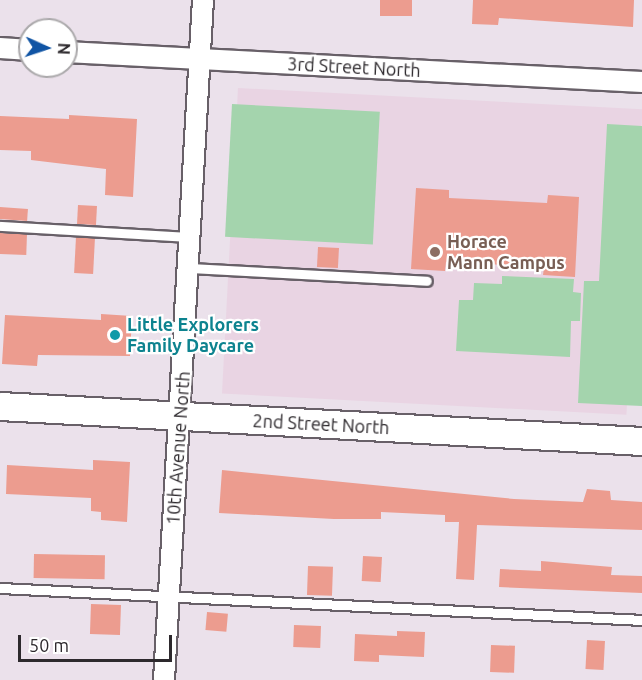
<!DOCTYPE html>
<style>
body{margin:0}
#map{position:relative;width:642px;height:680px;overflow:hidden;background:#ebe1eb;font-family:Ubuntu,sans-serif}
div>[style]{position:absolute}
.education>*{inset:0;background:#e9d4e3;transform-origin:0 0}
.green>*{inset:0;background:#a4d4ad;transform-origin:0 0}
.building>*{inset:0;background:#ec9c8f;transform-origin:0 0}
.roads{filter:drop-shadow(2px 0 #686068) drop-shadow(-2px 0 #686068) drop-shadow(0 2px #686068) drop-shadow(0 -2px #686068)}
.lane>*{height:9px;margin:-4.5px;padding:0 4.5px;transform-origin:4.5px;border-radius:4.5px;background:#fff}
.street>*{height:20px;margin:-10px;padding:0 10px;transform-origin:10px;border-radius:10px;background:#fff}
.secondary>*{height:27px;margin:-13.5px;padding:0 13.5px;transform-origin:13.5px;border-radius:13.5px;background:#fff}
.dots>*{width:16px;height:16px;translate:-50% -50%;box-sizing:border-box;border:3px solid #fff;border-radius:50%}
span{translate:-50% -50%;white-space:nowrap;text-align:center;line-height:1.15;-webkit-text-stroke:4.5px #fff;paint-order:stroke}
.street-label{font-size:18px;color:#2d292d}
.education-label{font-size:18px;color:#785e54;font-weight:700}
.left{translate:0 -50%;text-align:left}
.culture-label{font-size:18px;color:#0d838f;font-weight:700}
.north{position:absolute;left:18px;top:18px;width:60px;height:60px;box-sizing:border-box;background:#fff;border:2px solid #aba9ab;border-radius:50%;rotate:93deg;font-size:16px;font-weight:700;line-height:24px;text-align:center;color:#2d292d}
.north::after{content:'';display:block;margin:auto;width:21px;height:27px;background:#1054a4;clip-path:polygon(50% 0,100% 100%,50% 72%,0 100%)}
.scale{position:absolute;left:18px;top:635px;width:154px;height:27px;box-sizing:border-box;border:3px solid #2d292d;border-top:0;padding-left:8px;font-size:18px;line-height:21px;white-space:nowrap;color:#2d292d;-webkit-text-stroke:4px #fff;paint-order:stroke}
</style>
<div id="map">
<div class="education">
<i style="left:238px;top:88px;width:405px;height:306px;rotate:3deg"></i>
</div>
<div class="green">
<i style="left:232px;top:104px;width:148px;height:133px;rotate:3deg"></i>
<i style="clip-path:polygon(607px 124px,642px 126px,642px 406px,578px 403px,584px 281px,599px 281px)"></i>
<i style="clip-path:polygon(502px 276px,574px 279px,573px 292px,581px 293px,580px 321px,571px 321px,570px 357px,456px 351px,459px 300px,473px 300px,474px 283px,502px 284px)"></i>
</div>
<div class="building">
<i style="left:380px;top:0;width:32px;height:16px"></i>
<i style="clip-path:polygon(473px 0,634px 0,633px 27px,499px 18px,498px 25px,472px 24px)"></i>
<i style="clip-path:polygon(69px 115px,137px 119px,133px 197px,105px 195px,106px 169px,31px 160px,31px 151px,0 150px,0 116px,69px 119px)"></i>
<i style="clip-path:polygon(416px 188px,449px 190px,449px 198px,547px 203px,548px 195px,579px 197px,575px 277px,543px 275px,544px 267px,446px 262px,445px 271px,411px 269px)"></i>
<i style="left:78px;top:205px;width:19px;height:19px;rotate:3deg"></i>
<i style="left:0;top:207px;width:28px;height:12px;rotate:4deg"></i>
<i style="left:0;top:233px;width:27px;height:21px;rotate:2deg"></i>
<i style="left:76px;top:237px;width:19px;height:36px;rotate:3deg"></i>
<i style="left:318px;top:247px;width:21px;height:20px;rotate:3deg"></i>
<i style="clip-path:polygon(101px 314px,132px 316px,130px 356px,38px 355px,37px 366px,2px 364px,5px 315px,101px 320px)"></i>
<i style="clip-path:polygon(93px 460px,130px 462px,127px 522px,101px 520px,101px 512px,91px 511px,91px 498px,6px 494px,7px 465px,93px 470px)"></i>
<i style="clip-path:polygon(222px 470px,514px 499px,583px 502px,587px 489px,610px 491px,611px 500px,642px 502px,642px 530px,477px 525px,474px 580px,456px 579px,459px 522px,445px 522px,445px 515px,381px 512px,381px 519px,334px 519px,219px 513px)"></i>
<i style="left:34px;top:554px;width:71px;height:24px;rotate:1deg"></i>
<i style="left:363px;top:556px;width:19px;height:25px;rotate:3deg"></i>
<i style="clip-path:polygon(541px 561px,612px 567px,611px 575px,642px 576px,642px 593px,499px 587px,500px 569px,541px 571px)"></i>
<i style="left:308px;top:566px;width:25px;height:29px;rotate:2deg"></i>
<i style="left:91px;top:604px;width:30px;height:30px;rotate:2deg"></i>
<i style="left:207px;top:612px;width:21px;height:18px;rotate:5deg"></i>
<i style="left:294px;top:625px;width:27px;height:22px;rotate:2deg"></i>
<i style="clip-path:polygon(397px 631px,425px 632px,424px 657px,379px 655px,379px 662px,354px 661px,355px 634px,397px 636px)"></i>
<i style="left:587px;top:640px;width:18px;height:29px;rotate:3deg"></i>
<i style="left:491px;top:645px;width:24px;height:27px;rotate:2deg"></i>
</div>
<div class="roads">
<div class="lane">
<i style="left:0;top:226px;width:189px;rotate:3.3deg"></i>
<i style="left:190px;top:268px;width:237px;rotate:3.1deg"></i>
<i style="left:0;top:588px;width:643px;rotate:2.85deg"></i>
</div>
<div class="street">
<i style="left:0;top:48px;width:30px;rotate:4deg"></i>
<i style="left:66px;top:52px;width:577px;rotate:2.98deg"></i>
<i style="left:164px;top:680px;width:681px;rotate:-86.72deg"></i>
</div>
<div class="secondary">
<i style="left:0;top:406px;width:643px;rotate:3.12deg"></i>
</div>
</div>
<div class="dots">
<i style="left:435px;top:252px;background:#8d6e63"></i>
<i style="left:115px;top:335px;background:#0f9aa8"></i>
</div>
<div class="street-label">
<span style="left:354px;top:67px;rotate:3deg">3rd Street North</span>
<span style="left:321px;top:424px;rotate:3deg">2nd Street North</span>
<span style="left:178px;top:448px;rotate:-86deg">10th Avenue North</span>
</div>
<div class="education-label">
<span class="left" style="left:447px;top:252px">Horace<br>Mann Campus</span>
</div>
<div class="culture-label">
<span class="left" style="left:127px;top:335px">Little Explorers<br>Family Daycare</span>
</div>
<div class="north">N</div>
<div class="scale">50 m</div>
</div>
